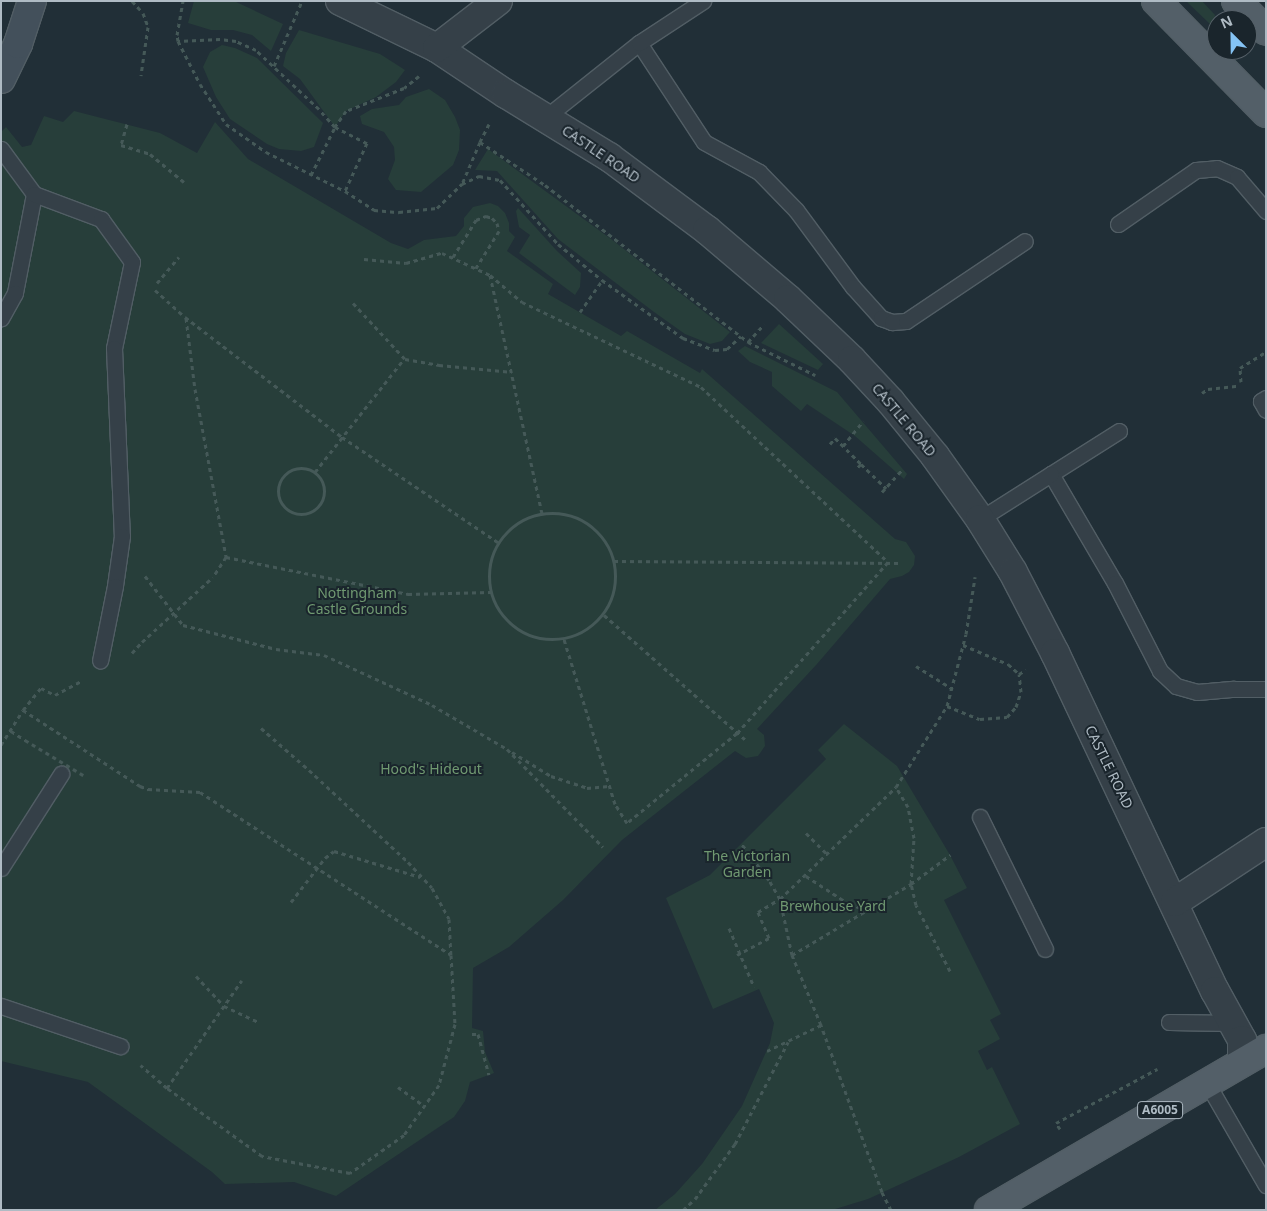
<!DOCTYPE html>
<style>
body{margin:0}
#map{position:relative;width:1267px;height:1211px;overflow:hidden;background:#212f37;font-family:"Noto Sans",sans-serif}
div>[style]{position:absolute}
.green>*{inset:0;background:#273e3a}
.path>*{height:3px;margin-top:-1.5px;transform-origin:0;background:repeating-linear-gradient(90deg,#455958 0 4px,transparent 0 8px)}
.path>.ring{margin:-1.5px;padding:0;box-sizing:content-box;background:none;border:3px solid #455958;border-radius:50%}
.roads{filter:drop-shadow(1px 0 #525e65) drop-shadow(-1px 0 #525e65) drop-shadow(0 1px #525e65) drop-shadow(0 -1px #525e65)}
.lane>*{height:15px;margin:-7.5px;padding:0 7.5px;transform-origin:7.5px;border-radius:7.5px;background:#354048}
.street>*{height:28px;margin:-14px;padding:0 14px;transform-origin:14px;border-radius:14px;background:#354048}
.secondary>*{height:28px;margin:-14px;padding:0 14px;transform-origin:14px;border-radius:14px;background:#43505b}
.primary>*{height:28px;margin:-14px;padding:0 14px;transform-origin:14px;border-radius:14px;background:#535f68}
.path-bridge>*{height:3px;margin-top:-1.5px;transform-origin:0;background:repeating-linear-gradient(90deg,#455958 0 4px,transparent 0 8px)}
span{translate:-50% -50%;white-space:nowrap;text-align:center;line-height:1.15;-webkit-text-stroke:4px #1a252c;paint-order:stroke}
.shield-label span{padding:1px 4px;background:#1a252c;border:1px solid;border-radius:4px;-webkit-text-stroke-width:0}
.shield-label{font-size:12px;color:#afbbc4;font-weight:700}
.street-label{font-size:14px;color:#afbbc4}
.park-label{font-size:14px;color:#709971}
.frame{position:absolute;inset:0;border:2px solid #afbbc4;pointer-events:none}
.north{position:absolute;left:1207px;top:10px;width:50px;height:50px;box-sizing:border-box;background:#1a252c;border:1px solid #566169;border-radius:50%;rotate:337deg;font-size:14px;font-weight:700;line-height:20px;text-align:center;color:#afbbc4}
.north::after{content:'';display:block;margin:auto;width:18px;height:22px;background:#85c3f4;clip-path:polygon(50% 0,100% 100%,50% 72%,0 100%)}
</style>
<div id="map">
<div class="green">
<i style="clip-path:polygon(194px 1px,234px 1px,283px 24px,271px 51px,252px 35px,233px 30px,211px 30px,188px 23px)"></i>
<i style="clip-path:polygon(1186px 1px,1202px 1px,1215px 15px,1212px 26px)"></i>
<i style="clip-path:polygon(299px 30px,380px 54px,405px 70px,396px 82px,376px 97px,346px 111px,335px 127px,300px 79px,283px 66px,286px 53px)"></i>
<i style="clip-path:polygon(222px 45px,235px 48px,257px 58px,323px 123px,314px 147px,301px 151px,279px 149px,267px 144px,230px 119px,216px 97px,203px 67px,210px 52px)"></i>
<i style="clip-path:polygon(429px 89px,445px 100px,455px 117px,460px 130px,459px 150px,453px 165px,421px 192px,396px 190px,388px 179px,395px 160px,394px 147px,384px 132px,362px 124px,360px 116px,372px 109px,399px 105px,406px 97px)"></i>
<i style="clip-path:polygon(74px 111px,160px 133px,197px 153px,215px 122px,248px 159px,391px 243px,408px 249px,424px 240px,456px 236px,464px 226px,464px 218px,473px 207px,490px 203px,498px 206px,505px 213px,509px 223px,509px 231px,515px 237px,507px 251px,553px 284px,548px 294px,621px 336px,627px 331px,700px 373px,702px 369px,895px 539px,906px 542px,915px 556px,914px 565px,909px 572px,902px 576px,890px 579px,817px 664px,757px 729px,764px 735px,765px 746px,758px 756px,746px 758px,735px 751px,622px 840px,563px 900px,509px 947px,473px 968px,472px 1028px,483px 1031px,485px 1052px,494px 1073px,470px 1082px,465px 1101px,454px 1117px,336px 1196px,294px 1182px,225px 1184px,212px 1172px,88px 1082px,1px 1061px,1px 132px,6px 127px,22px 147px,31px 145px,44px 116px,63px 122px)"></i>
<i style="clip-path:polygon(488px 149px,611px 239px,730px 332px,722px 341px,710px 344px,685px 334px,654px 312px,558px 239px,497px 171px,475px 170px)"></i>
<i style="clip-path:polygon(518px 208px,557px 251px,581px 273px,580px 287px,575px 295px,519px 253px,530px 235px,519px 227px,516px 211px)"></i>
<i style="clip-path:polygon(779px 324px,823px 364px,818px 370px,761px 343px)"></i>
<i style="clip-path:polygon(745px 346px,837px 392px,907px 474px,904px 479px,855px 436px,807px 404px,801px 411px,772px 386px,772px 372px,750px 362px,738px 351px)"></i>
<i style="clip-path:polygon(844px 724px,897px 766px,950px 855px,967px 888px,944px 900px,1001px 1014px,990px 1020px,1000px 1039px,978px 1051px,987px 1070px,992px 1067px,1020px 1124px,959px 1157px,903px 1183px,868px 1199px,832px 1210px,655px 1210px,675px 1194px,702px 1164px,742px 1106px,770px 1043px,774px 1023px,759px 989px,713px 1009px,666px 898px,710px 875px,826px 759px,818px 750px)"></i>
</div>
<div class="path">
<i style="left:132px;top:1px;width:16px;rotate:47deg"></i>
<i style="left:143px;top:13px;width:15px;rotate:70deg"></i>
<i style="left:148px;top:27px;width:49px;rotate:98.3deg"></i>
<i style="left:178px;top:41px;width:6px;rotate:-99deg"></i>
<i style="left:177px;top:35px;width:35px;rotate:-80deg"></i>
<i style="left:274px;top:66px;width:71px;rotate:-66.7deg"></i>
<i style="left:419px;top:76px;width:19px;rotate:141deg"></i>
<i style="left:404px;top:88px;width:62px;rotate:158.4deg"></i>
<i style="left:346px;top:111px;width:19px;rotate:125deg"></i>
<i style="left:335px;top:127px;width:24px;rotate:-132deg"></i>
<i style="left:319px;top:109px;width:86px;rotate:-136.9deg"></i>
<i style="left:256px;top:50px;width:22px;rotate:-156deg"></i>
<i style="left:236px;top:41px;width:16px;rotate:-173deg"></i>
<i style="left:220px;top:39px;width:42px;rotate:177.3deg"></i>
<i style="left:178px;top:41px;width:48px;rotate:62.9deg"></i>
<i style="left:200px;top:84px;width:48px;rotate:57deg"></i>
<i style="left:226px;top:124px;width:49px;rotate:35deg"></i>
<i style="left:266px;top:152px;width:88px;rotate:26.3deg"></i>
<i style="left:345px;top:191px;width:35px;rotate:33deg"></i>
<i style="left:374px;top:210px;width:25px;rotate:5deg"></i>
<i style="left:399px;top:212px;width:38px;rotate:-6deg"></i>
<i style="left:437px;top:208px;width:35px;rotate:-44deg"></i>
<i style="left:127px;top:124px;width:22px;rotate:106deg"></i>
<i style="left:121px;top:145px;width:30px;rotate:17deg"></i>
<i style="left:150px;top:154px;width:44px;rotate:39.5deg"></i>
<i style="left:489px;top:124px;width:20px;rotate:117deg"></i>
<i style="left:480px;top:142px;width:78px;rotate:33.5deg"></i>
<i style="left:545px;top:185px;width:257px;rotate:37.7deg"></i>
<i style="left:748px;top:342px;width:75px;rotate:26.2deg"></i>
<i style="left:480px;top:142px;width:46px;rotate:113.2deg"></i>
<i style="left:462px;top:184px;width:19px;rotate:-25deg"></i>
<i style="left:479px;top:176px;width:21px;rotate:11deg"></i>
<i style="left:500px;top:180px;width:86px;rotate:47.8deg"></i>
<i style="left:558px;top:244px;width:57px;rotate:39.3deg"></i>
<i style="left:602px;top:280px;width:100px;rotate:35.6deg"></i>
<i style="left:683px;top:338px;width:34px;rotate:21deg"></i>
<i style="left:715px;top:350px;width:12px;rotate:-5deg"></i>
<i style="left:727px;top:349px;width:19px;rotate:-43deg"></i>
<i style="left:311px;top:175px;width:54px;rotate:-63.4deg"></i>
<i style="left:335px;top:127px;width:36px;rotate:27deg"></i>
<i style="left:367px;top:143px;width:53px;rotate:114.6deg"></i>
<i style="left:453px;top:257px;width:44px;rotate:-58.1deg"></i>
<i style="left:476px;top:220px;width:11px;rotate:-22deg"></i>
<i style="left:486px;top:216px;width:6px;rotate:18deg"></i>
<i style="left:492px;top:218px;width:7px;rotate:45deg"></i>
<i style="left:497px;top:223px;width:8px;rotate:76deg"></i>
<i style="left:499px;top:231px;width:44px;rotate:121.9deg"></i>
<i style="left:364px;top:259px;width:42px;rotate:5.4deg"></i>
<i style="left:406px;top:263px;width:37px;rotate:-16deg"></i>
<i style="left:442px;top:253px;width:53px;rotate:24.6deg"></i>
<i style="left:490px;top:275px;width:42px;rotate:40.2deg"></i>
<i style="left:522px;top:302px;width:198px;rotate:25.4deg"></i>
<i style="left:701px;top:387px;width:256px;rotate:43.1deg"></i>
<i style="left:888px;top:562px;width:228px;rotate:131.4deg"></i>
<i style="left:737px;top:733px;width:142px;rotate:140.7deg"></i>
<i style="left:627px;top:823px;width:22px;rotate:-122deg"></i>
<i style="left:615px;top:804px;width:173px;rotate:-107.2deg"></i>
<i style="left:490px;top:275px;width:244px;rotate:77.7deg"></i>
<i style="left:157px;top:283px;width:34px;rotate:-50deg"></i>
<i style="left:155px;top:290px;width:40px;rotate:42deg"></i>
<i style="left:185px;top:317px;width:198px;rotate:37.4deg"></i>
<i style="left:342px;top:437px;width:189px;rotate:34deg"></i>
<i style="left:353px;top:303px;width:76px;rotate:47.1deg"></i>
<i style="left:405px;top:359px;width:35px;rotate:10deg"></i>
<i style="left:439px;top:365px;width:73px;rotate:5.5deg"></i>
<i style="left:580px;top:312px;width:39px;rotate:-55deg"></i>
<i style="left:186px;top:318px;width:72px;rotate:82.8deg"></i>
<i style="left:195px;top:389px;width:171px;rotate:79.5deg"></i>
<i style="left:226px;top:557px;width:24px;rotate:123deg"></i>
<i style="left:748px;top:342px;width:24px;rotate:-48deg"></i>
<i style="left:1241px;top:382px;width:14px;rotate:-94deg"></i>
<i style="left:1240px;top:368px;width:31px;rotate:-32deg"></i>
<i style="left:1202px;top:393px;width:7px;rotate:-34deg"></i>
<i style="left:1208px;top:389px;width:30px;rotate:-6deg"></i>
<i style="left:830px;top:444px;width:8px;rotate:-50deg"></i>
<i style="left:835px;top:438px;width:37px;rotate:45deg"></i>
<i style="left:861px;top:464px;width:6px;rotate:135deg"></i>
<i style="left:843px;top:446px;width:32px;rotate:-51deg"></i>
<i style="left:861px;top:464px;width:35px;rotate:44deg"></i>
<i class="ring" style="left:278px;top:468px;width:43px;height:43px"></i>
<i style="left:315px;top:472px;width:144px;rotate:-51.8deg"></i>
<i style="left:882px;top:492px;width:30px;rotate:-48deg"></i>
<i class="ring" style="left:489px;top:513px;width:123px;height:123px"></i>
<i style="left:226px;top:557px;width:186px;rotate:11.5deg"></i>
<i style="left:408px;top:594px;width:83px;rotate:-1.4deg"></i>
<i style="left:614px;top:561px;width:287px;rotate:0.4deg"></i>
<i style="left:145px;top:576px;width:62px;rotate:52.2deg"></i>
<i style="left:183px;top:625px;width:96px;rotate:14.5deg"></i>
<i style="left:276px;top:649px;width:48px;rotate:7.1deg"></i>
<i style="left:324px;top:655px;width:119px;rotate:24.8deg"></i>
<i style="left:432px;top:705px;width:87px;rotate:30.4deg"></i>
<i style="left:507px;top:749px;width:137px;rotate:45.6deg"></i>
<i style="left:604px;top:615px;width:191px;rotate:41.4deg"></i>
<i style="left:963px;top:645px;width:49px;rotate:22.9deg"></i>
<i style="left:1008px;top:664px;width:15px;rotate:42deg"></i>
<i style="left:1019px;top:674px;width:8px;rotate:-30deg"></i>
<i style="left:132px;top:653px;width:15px;rotate:-48deg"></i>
<i style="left:916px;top:666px;width:41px;rotate:32.2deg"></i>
<i style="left:947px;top:706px;width:35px;rotate:22deg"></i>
<i style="left:980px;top:719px;width:27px;rotate:-4deg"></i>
<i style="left:1007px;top:717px;width:13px;rotate:-48deg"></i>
<i style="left:1016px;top:707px;width:16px;rotate:-72deg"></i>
<i style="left:1021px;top:692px;width:18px;rotate:-96deg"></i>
<i style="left:23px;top:710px;width:140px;rotate:33deg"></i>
<i style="left:140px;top:786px;width:9px;rotate:21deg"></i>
<i style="left:148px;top:789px;width:52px;rotate:3.3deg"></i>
<i style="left:200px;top:792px;width:299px;rotate:33deg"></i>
<i style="left:451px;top:955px;width:69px;rotate:86.7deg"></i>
<i style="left:455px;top:1024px;width:63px;rotate:104.7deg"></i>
<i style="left:439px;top:1085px;width:61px;rotate:125deg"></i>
<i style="left:404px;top:1135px;width:66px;rotate:144.9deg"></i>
<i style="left:350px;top:1173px;width:90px;rotate:-169.1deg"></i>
<i style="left:262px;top:1156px;width:117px;rotate:-144.4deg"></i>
<i style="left:167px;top:1088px;width:35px;rotate:-139deg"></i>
<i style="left:261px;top:728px;width:64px;rotate:41.2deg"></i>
<i style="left:309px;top:770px;width:135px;rotate:42.9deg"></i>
<i style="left:408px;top:862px;width:35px;rotate:47deg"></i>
<i style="left:432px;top:888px;width:35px;rotate:61deg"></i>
<i style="left:449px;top:919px;width:36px;rotate:87deg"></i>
<i style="left:11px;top:731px;width:17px;rotate:33deg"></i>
<i style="left:1px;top:745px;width:41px;rotate:-57.8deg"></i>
<i style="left:23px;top:710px;width:28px;rotate:-51deg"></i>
<i style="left:41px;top:688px;width:16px;rotate:27deg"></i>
<i style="left:55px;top:695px;width:30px;rotate:-28deg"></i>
<i style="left:512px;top:752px;width:46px;rotate:31.6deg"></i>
<i style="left:551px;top:776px;width:38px;rotate:18deg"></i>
<i style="left:587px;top:788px;width:22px;rotate:-5deg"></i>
<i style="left:806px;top:833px;width:31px;rotate:45deg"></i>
<i style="left:806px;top:876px;width:51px;rotate:33.1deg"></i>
<i style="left:849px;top:904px;width:16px;rotate:18deg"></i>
<i style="left:291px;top:902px;width:56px;rotate:-52.3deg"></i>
<i style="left:325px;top:858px;width:11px;rotate:-38deg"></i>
<i style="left:334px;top:851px;width:90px;rotate:16.8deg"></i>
<i style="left:729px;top:928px;width:64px;rotate:67deg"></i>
<i style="left:737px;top:955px;width:36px;rotate:-28deg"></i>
<i style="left:769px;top:938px;width:28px;rotate:-113deg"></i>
<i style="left:758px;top:912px;width:26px;rotate:-31deg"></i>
<i style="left:780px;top:899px;width:22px;rotate:-120deg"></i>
<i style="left:769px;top:880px;width:46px;rotate:-127.1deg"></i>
<i style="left:792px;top:955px;width:139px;rotate:-30.8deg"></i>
<i style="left:911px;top:884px;width:46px;rotate:-86.3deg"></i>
<i style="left:914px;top:838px;width:32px;rotate:-101deg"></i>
<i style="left:908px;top:807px;width:23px;rotate:-121deg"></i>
<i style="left:950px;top:971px;width:74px;rotate:-117.3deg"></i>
<i style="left:916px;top:905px;width:22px;rotate:-103deg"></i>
<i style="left:911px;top:884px;width:49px;rotate:-36.6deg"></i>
<i style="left:196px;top:976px;width:41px;rotate:47deg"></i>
<i style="left:224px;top:1006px;width:38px;rotate:25deg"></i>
<i style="left:472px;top:1034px;width:6px"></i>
<i style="left:478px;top:1034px;width:42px;rotate:75deg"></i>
<i style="left:767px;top:1051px;width:60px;rotate:-25.7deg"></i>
<i style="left:398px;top:1087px;width:32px;rotate:36deg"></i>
<i style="left:167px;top:1088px;width:131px;rotate:-55.2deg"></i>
<i style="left:1060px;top:1129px;width:7px;rotate:-124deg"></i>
<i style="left:1056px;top:1123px;width:115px;rotate:-28.1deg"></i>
<i style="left:683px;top:1210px;width:16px;rotate:-43deg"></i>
<i style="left:695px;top:1199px;width:68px;rotate:-54deg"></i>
<i style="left:735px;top:1144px;width:115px;rotate:-62.5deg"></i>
<i style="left:891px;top:1210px;width:20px;rotate:-117deg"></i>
<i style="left:882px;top:1192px;width:178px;rotate:-110.1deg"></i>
<i style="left:821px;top:1025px;width:76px;rotate:-112.5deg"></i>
<i style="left:792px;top:955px;width:57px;rotate:-102.1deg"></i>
<i style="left:780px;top:899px;width:161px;rotate:-44deg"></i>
<i style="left:896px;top:787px;width:96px;rotate:-57.8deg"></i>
<i style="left:947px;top:706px;width:74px;rotate:-75.2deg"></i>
<i style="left:966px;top:634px;width:58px;rotate:-81deg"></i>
</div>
<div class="roads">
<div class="lane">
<i style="left:639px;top:43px;width:118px;rotate:56.7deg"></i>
<i style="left:704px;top:142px;width:63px;rotate:28.6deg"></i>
<i style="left:759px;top:172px;width:53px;rotate:45.8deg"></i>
<i style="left:796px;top:210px;width:96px;rotate:53.5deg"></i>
<i style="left:853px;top:287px;width:42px;rotate:47.9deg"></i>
<i style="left:881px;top:318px;width:12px;rotate:20deg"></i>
<i style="left:892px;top:322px;width:14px;rotate:-4deg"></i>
<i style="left:906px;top:321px;width:143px;rotate:-33.9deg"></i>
<i style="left:546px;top:117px;width:119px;rotate:-38.5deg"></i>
<i style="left:639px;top:43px;width:77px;rotate:-33.3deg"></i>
<i style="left:1px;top:149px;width:56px;rotate:53.7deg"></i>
<i style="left:34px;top:194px;width:101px;rotate:100.9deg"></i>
<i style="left:15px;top:293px;width:29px;rotate:119deg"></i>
<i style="left:34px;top:194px;width:72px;rotate:20.5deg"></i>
<i style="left:101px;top:219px;width:53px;rotate:54.2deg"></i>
<i style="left:132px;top:262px;width:88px;rotate:101.8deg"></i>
<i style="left:114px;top:348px;width:188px;rotate:87.6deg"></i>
<i style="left:122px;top:536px;width:50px;rotate:98deg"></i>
<i style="left:115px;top:586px;width:76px;rotate:101.3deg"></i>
<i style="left:1118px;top:224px;width:95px;rotate:-34.7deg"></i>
<i style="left:1196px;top:170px;width:21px;rotate:-5deg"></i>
<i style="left:1217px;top:168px;width:22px;rotate:24deg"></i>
<i style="left:1237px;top:177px;width:45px;rotate:49.5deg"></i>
<i style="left:1266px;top:398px;width:6px;rotate:149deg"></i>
<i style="left:1261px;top:401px;width:10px;rotate:61deg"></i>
<i style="left:1119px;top:431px;width:80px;rotate:147.7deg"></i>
<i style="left:1051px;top:474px;width:126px;rotate:59.6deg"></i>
<i style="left:1115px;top:583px;width:99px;rotate:62.9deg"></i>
<i style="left:1160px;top:671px;width:22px;rotate:43deg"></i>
<i style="left:1176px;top:686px;width:22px;rotate:16deg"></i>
<i style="left:1197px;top:692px;width:37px;rotate:-5deg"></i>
<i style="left:1234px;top:689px;width:32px"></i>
<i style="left:980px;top:519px;width:84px;rotate:-32.4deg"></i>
<i style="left:980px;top:817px;width:147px;rotate:63.8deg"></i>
<i style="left:1px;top:868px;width:112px;rotate:-57.4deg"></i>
<i style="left:1px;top:1006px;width:126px;rotate:18.6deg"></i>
<i style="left:1169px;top:1022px;width:65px;rotate:0.9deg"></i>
<i style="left:1207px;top:1083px;width:118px;rotate:60deg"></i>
</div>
<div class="street">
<i style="left:340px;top:1px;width:108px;rotate:25.9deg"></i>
<i style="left:437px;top:48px;width:83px;rotate:33.7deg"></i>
<i style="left:506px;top:94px;width:121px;rotate:31.5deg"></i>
<i style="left:609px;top:157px;width:122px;rotate:36.7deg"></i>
<i style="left:707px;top:230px;width:106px;rotate:40.4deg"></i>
<i style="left:788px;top:299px;width:88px;rotate:43.6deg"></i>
<i style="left:852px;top:360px;width:57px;rotate:47.1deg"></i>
<i style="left:891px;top:402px;width:70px;rotate:50.8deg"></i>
<i style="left:935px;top:456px;width:77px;rotate:54.5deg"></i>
<i style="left:980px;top:519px;width:62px;rotate:58.1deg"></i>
<i style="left:1013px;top:572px;width:91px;rotate:62.6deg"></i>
<i style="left:1055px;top:653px;width:374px;rotate:64.7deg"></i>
<i style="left:1215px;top:991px;width:56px;rotate:61.1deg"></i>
<i style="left:1242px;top:1040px;width:22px;rotate:90deg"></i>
<i style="left:437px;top:48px;width:77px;rotate:-37.6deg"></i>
<i style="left:1175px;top:902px;width:109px;rotate:-33.4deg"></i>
</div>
<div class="secondary">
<i style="left:1px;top:79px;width:39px;rotate:-64deg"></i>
<i style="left:18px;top:44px;width:45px;rotate:-72deg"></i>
</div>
<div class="primary">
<i style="left:1156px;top:1px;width:157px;rotate:45.5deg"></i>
<i style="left:1236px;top:1px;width:42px;rotate:45deg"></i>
<i style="left:989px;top:1210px;width:320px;rotate:-30.2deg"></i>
</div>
</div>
<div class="path-bridge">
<i style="left:142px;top:642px;width:96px;rotate:-42.5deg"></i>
<i style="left:25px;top:740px;width:68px;rotate:31.1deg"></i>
</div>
<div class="shield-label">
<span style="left:1160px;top:1110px">A6005</span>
</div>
<div class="street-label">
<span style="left:601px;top:154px;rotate:34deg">CASTLE ROAD</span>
<span style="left:904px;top:420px;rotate:50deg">CASTLE ROAD</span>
<span style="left:1109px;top:767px;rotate:64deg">CASTLE ROAD</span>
</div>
<div class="park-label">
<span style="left:357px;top:601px">Nottingham<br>Castle Grounds</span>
<span style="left:431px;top:769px">Hood's Hideout</span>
<span style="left:747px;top:864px">The Victorian<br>Garden</span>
<span style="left:833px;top:906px">Brewhouse Yard</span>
</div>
<div class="frame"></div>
<div class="north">N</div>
</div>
